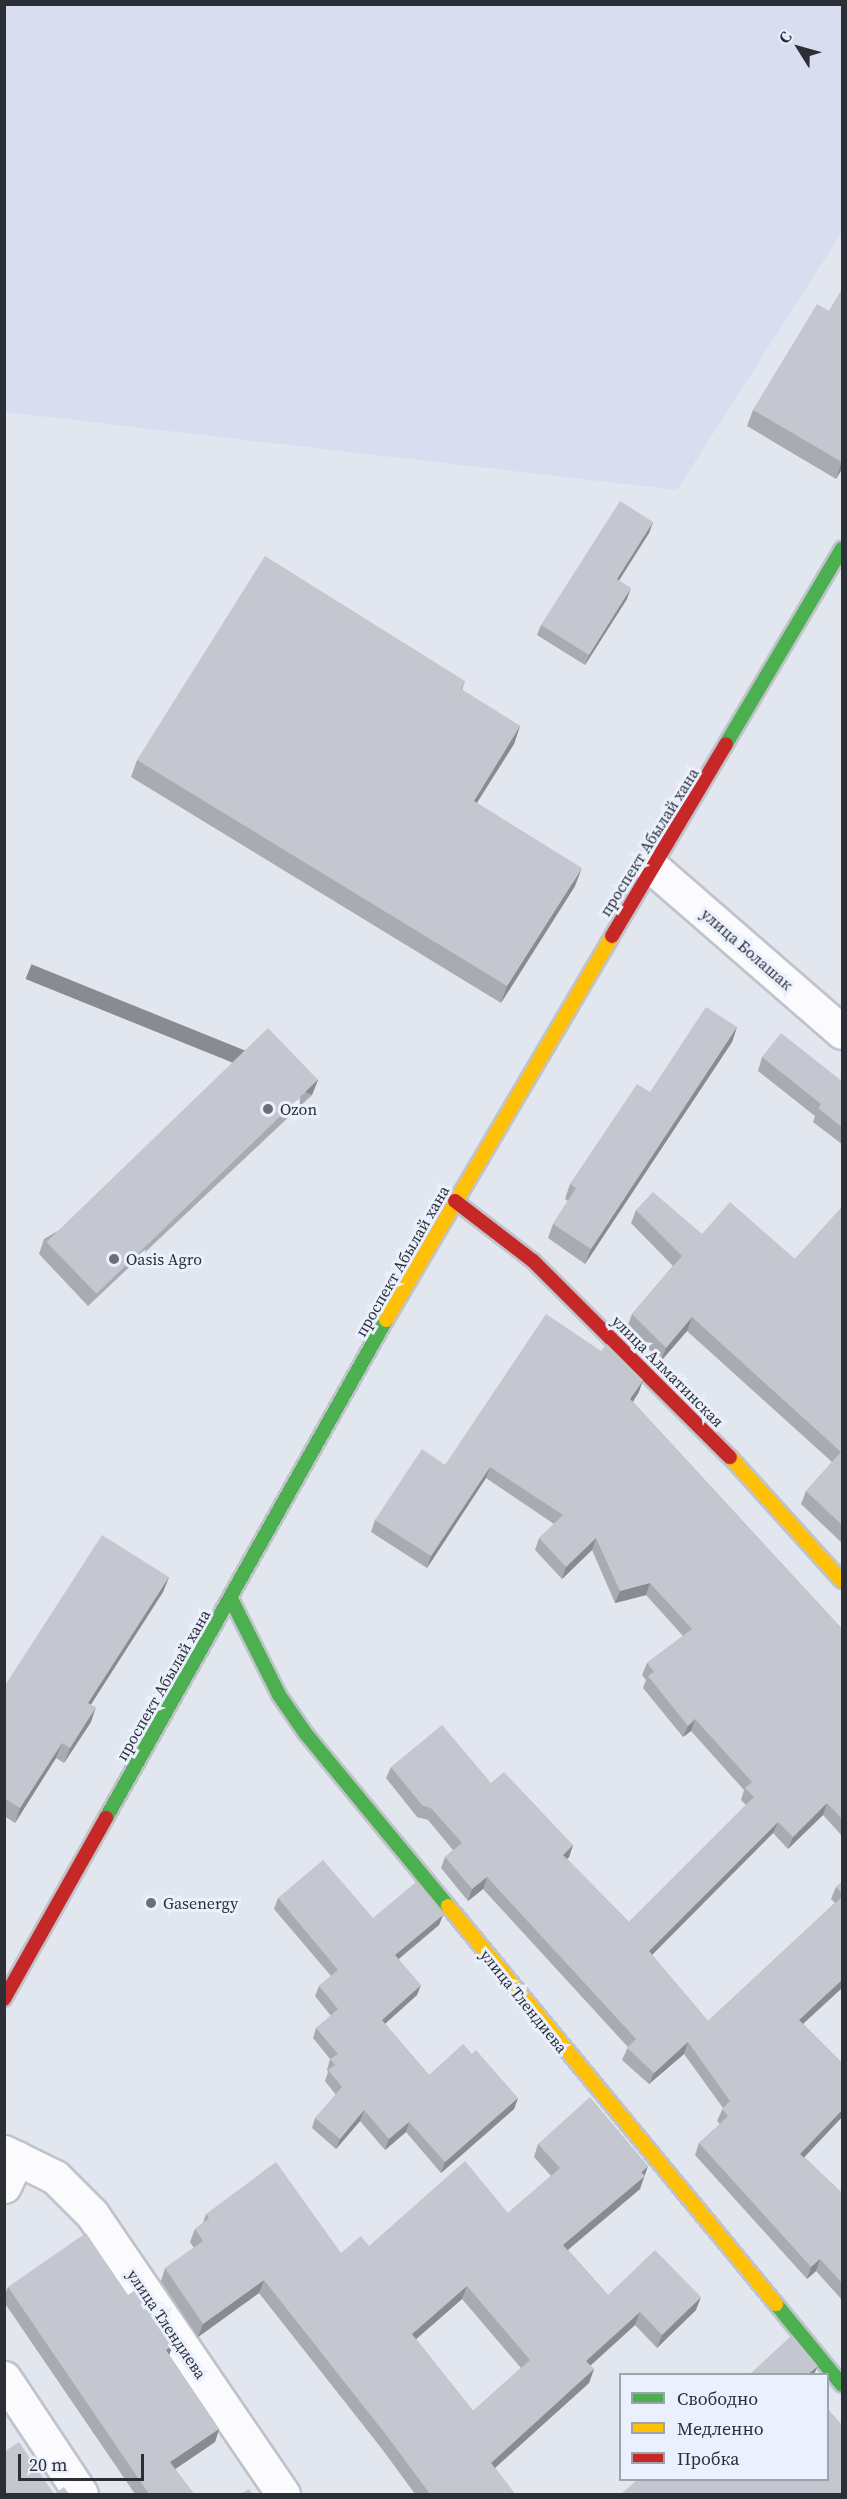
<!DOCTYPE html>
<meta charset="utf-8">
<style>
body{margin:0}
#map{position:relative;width:847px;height:2499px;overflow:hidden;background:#e2e6ef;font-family:"Source Serif 4",serif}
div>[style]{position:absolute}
.built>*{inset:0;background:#d8def0}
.roads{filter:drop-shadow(2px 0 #c0c3ca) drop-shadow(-2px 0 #c0c3ca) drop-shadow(0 2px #c0c3ca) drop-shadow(0 -2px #c0c3ca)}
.street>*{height:33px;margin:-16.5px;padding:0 16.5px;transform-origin:16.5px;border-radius:16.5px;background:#fbfbfd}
.fast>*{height:14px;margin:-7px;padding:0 7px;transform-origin:7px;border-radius:7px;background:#4caf50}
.slow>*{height:14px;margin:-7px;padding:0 7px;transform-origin:7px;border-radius:7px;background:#ffc107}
.jam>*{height:14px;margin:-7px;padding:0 7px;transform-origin:7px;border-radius:7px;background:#c62828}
.wall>*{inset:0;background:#a9abb2}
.shaded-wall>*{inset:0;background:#898b91;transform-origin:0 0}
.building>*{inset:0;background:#c4c7cf;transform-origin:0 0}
.dots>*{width:16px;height:16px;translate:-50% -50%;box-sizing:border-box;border:3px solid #ebf0fe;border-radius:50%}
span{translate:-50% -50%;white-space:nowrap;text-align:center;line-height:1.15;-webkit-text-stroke:6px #ebf0fe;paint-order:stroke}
.street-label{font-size:16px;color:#2c2f35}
.poi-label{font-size:16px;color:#2c2f35}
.left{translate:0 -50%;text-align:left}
.frame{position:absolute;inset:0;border:6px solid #2c2f35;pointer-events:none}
.legend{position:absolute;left:619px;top:2373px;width:210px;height:108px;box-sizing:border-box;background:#ebf0fe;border:2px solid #9fa3ae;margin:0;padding:8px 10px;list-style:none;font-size:18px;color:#2c2f35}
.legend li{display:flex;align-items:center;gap:12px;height:30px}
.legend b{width:30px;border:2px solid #9fa3ae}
.north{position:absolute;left:769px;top:18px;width:60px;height:60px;-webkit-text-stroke:4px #ebf0fe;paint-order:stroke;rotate:307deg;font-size:16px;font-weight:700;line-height:24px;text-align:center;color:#2c2f35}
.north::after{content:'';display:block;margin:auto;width:21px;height:27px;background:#2c2f35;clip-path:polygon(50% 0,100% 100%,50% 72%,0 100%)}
.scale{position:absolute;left:18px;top:2454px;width:126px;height:27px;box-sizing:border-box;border:3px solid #2c2f35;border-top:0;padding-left:8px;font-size:18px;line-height:21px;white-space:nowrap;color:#2c2f35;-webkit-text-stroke:4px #ebf0fe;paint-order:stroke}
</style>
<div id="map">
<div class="built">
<i style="clip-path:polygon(5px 4px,842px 5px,842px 232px,677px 490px,5px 412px)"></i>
</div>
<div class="roads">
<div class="street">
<i style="left:651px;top:866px;width:253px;rotate:41deg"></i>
<i style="left:4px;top:2152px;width:57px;rotate:26.1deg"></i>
<i style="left:55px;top:2177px;width:52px;rotate:45deg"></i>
<i style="left:92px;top:2214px;width:339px;rotate:55.7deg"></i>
<i style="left:4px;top:2186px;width:31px;rotate:-65deg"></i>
<i style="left:4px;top:2378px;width:139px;rotate:56.4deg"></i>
</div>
<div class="fast">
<i style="left:726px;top:744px;width:227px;rotate:-59.3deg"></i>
<i style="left:231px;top:1599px;width:107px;rotate:63.4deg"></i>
<i style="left:279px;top:1695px;width:47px;rotate:55.3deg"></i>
<i style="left:306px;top:1734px;width:223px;rotate:50.5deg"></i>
<i style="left:106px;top:1818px;width:571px;rotate:-60.65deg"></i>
<i style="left:776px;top:2304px;width:104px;rotate:50.8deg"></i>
</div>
<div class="slow">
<i style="left:386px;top:1320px;width:446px;rotate:-59.5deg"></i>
<i style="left:730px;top:1457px;width:167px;rotate:47.9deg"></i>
<i style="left:448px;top:1906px;width:516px;rotate:50.51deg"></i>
</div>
<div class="jam">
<i style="left:612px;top:936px;width:223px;rotate:-59.3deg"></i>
<i style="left:455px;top:1201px;width:98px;rotate:37.6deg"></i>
<i style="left:533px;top:1261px;width:278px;rotate:44.9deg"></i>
<i style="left:4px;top:1999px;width:208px;rotate:-60.6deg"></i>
</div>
</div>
<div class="wall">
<i style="clip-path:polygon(843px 288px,843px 467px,836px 479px,747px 426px,753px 410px,829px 311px)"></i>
<i style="clip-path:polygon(653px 522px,649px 533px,619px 580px,627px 599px,585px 665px,537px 635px,541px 625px)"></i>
<i style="clip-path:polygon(465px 681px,462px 690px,520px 726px,514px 744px,477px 803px,575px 886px,501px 1003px,131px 777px,137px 760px)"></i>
<i style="clip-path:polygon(737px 1027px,732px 1042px,585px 1264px,548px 1238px,553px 1224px,568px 1201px,565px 1199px,570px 1184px,650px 1092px)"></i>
<i style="clip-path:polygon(762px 1057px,843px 1082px,843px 1145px,813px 1122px,815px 1116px,758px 1071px)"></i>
<i style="clip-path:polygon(318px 1080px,312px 1095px,88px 1306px,39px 1254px,44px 1239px)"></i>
<i style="clip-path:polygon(843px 1206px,843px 1544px,801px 1504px,806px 1491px,832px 1462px,687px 1331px,661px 1361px,627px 1328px,632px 1314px,673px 1266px,631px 1223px,636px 1210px,702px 1234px,795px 1259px)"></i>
<i style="clip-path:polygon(639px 1392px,633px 1402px,843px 1630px,843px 1837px,823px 1815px,788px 1849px,773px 1833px,652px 1955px,708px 2021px,835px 1903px,831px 1899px,836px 1887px,843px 1881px,843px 1987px,803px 2024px,843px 2064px,843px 2116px,804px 2157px,843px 2194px,843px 2301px,816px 2271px,807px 2279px,695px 2155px,699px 2143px,720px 2124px,717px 2121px,723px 2108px,684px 2054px,649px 2084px,622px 2060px,628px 2047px,483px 1889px,468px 1901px,441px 1868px,445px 1857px,453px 1850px,428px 1820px,417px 1817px,386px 1778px,391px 1767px,491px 1783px,573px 1845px,569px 1857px,567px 1859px,629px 1922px,746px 1805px,741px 1800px,744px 1790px,691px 1731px,683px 1737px,643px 1688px,646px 1680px,642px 1675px,647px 1663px,683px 1636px,646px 1595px,615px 1603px,592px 1550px,562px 1579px,535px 1550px,539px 1538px,554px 1524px,486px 1478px,427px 1568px,371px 1532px,375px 1520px,445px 1465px)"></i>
<i style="clip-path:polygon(169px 1577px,163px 1592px,91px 1704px,91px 1722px,64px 1763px,56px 1758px,15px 1823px,4px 1816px,4px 1687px)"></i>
<i style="clip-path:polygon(278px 1898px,373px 1918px,443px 1915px,439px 1925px,399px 1959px,417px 1995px,385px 2024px,429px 2075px,518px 2098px,514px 2109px,441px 2173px,406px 2132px,385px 2150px,360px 2121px,336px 2149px,312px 2128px,315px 2118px,336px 2095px,325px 2081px,328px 2072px,327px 2070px,330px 2059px,313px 2038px,316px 2028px,331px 2016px,315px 1996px,319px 1986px,331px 1976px,274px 1909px)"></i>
<i style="clip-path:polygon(evenodd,538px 2144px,644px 2176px,640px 2189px,568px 2250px,608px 2295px,696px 2310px,657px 2348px,635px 2325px,590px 2366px,594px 2369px,589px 2383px,495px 2468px,515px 2494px,415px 2494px,382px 2449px,259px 2293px,198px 2337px,161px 2281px,165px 2268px,194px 2248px,190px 2242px,195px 2229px,203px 2223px,206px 2214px,341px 2253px,369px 2246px,508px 2213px,551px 2176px,534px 2157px,538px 2144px,462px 2299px,521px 2368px,473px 2411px,416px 2339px,462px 2299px)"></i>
<i style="clip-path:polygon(8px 2287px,128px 2295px,173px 2345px,169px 2355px,219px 2429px,215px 2442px,175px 2469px,194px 2494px,135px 2494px,4px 2302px,4px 2296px)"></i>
</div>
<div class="shaded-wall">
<i style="clip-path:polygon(843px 461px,843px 467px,836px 479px,842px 462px)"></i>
<i style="clip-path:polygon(653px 522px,649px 533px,613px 590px,617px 579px)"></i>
<i style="clip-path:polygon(631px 588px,627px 599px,585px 665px,589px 655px)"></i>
<i style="clip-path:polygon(520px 726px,514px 744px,467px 818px,474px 801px)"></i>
<i style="clip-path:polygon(582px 868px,575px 886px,501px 1003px,507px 986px)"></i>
<i style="clip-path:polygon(737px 1027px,732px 1042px,585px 1264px,591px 1249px)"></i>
<i style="left:318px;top:1080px;width:16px;height:309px;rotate:112deg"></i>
<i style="clip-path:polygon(692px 1317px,687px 1331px,661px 1361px,666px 1348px)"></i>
<i style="clip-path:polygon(643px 1380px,639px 1392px,626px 1411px,630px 1399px)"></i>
<i style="clip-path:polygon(490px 1467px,486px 1478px,427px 1568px,431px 1556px)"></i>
<i style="clip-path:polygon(596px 1538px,592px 1550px,562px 1579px,566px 1567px)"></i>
<i style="clip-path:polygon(169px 1577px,163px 1592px,83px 1717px,88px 1703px)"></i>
<i style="clip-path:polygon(650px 1583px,646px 1595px,615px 1603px,620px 1591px)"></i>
<i style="clip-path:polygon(96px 1707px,91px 1722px,64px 1763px,70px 1748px)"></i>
<i style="clip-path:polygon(695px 1719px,691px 1731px,683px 1737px,688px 1726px)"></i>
<i style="clip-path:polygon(62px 1743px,56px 1758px,15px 1823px,20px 1808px)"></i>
<i style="clip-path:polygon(827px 1803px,823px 1815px,788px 1849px,793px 1837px)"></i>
<i style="clip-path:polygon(778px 1822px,773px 1833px,644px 1963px,649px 1951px)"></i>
<i style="clip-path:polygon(573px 1845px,569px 1857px,558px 1867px,563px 1855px)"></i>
<i style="clip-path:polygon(487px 1877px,483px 1889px,468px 1901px,472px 1889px)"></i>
<i style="clip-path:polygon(443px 1915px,439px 1925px,391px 1965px,395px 1955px)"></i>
<i style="clip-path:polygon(843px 1979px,843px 1987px,794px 2032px,799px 2020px)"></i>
<i style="clip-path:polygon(421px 1985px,417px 1995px,378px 2030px,382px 2020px)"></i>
<i style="clip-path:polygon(688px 2042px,684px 2054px,649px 2084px,654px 2073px)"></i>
<i style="clip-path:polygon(518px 2098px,514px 2109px,441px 2173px,445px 2162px)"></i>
<i style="clip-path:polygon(843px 2109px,843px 2116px,796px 2166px,800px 2154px)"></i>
<i style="clip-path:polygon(364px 2110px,360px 2121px,336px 2149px,340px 2139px)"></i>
<i style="clip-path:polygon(409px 2122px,406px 2132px,385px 2150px,389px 2139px)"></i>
<i style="clip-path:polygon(648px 2166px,640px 2189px,558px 2258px,563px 2245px)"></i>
<i style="clip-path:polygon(820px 2259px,816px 2271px,807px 2279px,811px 2267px)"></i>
<i style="clip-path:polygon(264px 2280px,259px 2293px,198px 2337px,203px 2324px)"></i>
<i style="clip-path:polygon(467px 2286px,462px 2299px,407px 2347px,412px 2334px)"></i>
<i style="clip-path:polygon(701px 2297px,696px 2310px,657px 2348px,662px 2335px)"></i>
<i style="clip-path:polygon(640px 2312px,635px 2325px,581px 2374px,586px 2361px)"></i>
<i style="clip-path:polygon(173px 2345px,168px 2358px,166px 2350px)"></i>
<i style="clip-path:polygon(818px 2366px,814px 2374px,808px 2374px)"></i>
<i style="clip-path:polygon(594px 2369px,589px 2383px,486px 2476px,491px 2463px)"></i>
<i style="clip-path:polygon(219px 2429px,215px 2442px,165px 2476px,170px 2462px)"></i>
</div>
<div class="building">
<i style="clip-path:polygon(843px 288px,843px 461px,842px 462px,753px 410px,817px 304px,829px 311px)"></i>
<i style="clip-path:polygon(620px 501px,653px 522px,617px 579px,631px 588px,589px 655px,541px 625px)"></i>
<i style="clip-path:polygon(265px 556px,465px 681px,461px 689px,520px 726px,474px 801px,582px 868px,507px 986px,137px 760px)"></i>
<i style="clip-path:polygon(706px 1007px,737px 1027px,591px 1249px,553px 1224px,576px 1188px,570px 1184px,637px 1084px,650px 1092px)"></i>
<i style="left:268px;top:1028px;width:72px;height:308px;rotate:46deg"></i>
<i style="clip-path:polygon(781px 1033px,843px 1082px,843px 1128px,818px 1108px,821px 1104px,762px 1057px)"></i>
<i style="clip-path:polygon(653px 1192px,702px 1234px,730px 1202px,795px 1259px,843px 1206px,843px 1526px,806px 1491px,841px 1452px,692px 1317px,666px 1348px,632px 1314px,682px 1256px,636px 1210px)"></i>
<i style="clip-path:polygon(546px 1314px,601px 1351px,607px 1344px,643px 1380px,630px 1399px,843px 1630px,843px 1820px,827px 1803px,793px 1837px,778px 1822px,649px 1951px,708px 2021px,843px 1896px,843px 1979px,799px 2020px,843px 2064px,843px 2109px,800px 2154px,843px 2194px,843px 2284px,820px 2259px,811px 2267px,699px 2143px,728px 2116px,722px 2109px,730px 2101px,688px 2042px,654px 2073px,627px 2048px,636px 2039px,487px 1877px,472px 1889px,445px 1857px,462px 1843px,432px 1809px,422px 1805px,391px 1767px,442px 1725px,491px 1783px,504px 1772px,573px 1845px,563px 1855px,629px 1922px,754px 1797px,745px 1788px,752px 1782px,695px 1719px,688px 1726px,648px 1676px,654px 1672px,647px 1663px,692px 1629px,650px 1583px,620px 1591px,596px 1538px,566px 1567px,539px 1538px,563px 1515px,490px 1467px,431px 1556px,375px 1520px,422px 1449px,445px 1465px)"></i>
<i style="clip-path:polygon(102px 1535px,169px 1577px,88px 1703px,96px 1707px,70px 1748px,62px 1743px,20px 1808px,4px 1798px,4px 1687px)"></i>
<i style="clip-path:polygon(323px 1860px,373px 1918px,416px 1882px,443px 1915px,395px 1955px,421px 1985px,382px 2020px,429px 2075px,463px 2044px,472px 2054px,476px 2050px,518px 2098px,445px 2162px,409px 2122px,389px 2139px,364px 2110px,340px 2139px,315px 2118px,342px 2087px,328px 2070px,335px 2065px,330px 2059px,338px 2054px,316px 2028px,338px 2009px,319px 1986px,338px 1970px,278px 1898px)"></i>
<i style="clip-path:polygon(843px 1881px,843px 1894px,836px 1887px)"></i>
<i style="clip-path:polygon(evenodd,590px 2097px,648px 2166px,641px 2172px,645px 2176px,563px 2245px,608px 2295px,655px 2250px,701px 2297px,662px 2335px,640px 2312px,586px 2361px,594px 2369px,491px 2463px,515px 2494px,430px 2494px,387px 2436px,264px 2280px,203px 2324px,165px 2268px,203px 2241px,195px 2229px,209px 2218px,206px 2214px,276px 2162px,341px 2253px,361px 2236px,369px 2246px,465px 2161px,508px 2213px,560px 2168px,538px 2144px,590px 2097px,467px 2286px,530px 2360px,473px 2411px,412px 2334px,467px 2286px)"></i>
<i style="clip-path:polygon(86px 2233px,128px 2295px,135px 2290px,173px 2345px,166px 2350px,219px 2429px,170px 2462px,194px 2494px,149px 2494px,8px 2287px)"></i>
<i style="clip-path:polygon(792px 2335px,818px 2366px,808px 2374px,750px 2374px)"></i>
<i style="clip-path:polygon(828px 2409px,843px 2426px,843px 2494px,621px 2494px,637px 2480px,828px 2480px)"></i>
<i style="clip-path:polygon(19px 2442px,54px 2494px,64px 2487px,69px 2494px,7px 2494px,4px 2490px,4px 2452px)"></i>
<i style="clip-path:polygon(249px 2489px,253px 2494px,241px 2494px)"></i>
</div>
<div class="dots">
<i style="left:268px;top:1109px;background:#6c6f76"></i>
<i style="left:114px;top:1259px;background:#6c6f76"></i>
<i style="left:151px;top:1903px;background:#6c6f76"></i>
</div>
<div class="street-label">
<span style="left:649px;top:842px;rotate:-58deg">проспект Абылай хана</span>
<span style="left:747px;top:949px;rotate:41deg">улица Болашак</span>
<span style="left:402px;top:1261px;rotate:-60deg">проспект Абылай хана</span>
<span style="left:668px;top:1371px;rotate:45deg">улица Алматинская</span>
<span style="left:163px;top:1685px;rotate:-60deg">проспект Абылай хана</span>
<span style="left:524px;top:2001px;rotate:51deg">улица Тлендиева</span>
<span style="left:167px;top:2324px;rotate:56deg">улица Тлендиева</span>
</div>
<div class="poi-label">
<span class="left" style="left:280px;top:1109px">Ozon</span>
<span class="left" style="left:126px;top:1259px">Oasis Agro</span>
<span class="left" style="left:163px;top:1903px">Gasenergy</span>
</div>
<div class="frame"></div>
<ul class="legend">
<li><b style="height:8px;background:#4caf50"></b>Свободно</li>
<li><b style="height:8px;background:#ffc107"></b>Медленно</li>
<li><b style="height:8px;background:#c62828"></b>Пробка</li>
</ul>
<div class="north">С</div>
<div class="scale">20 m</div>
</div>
